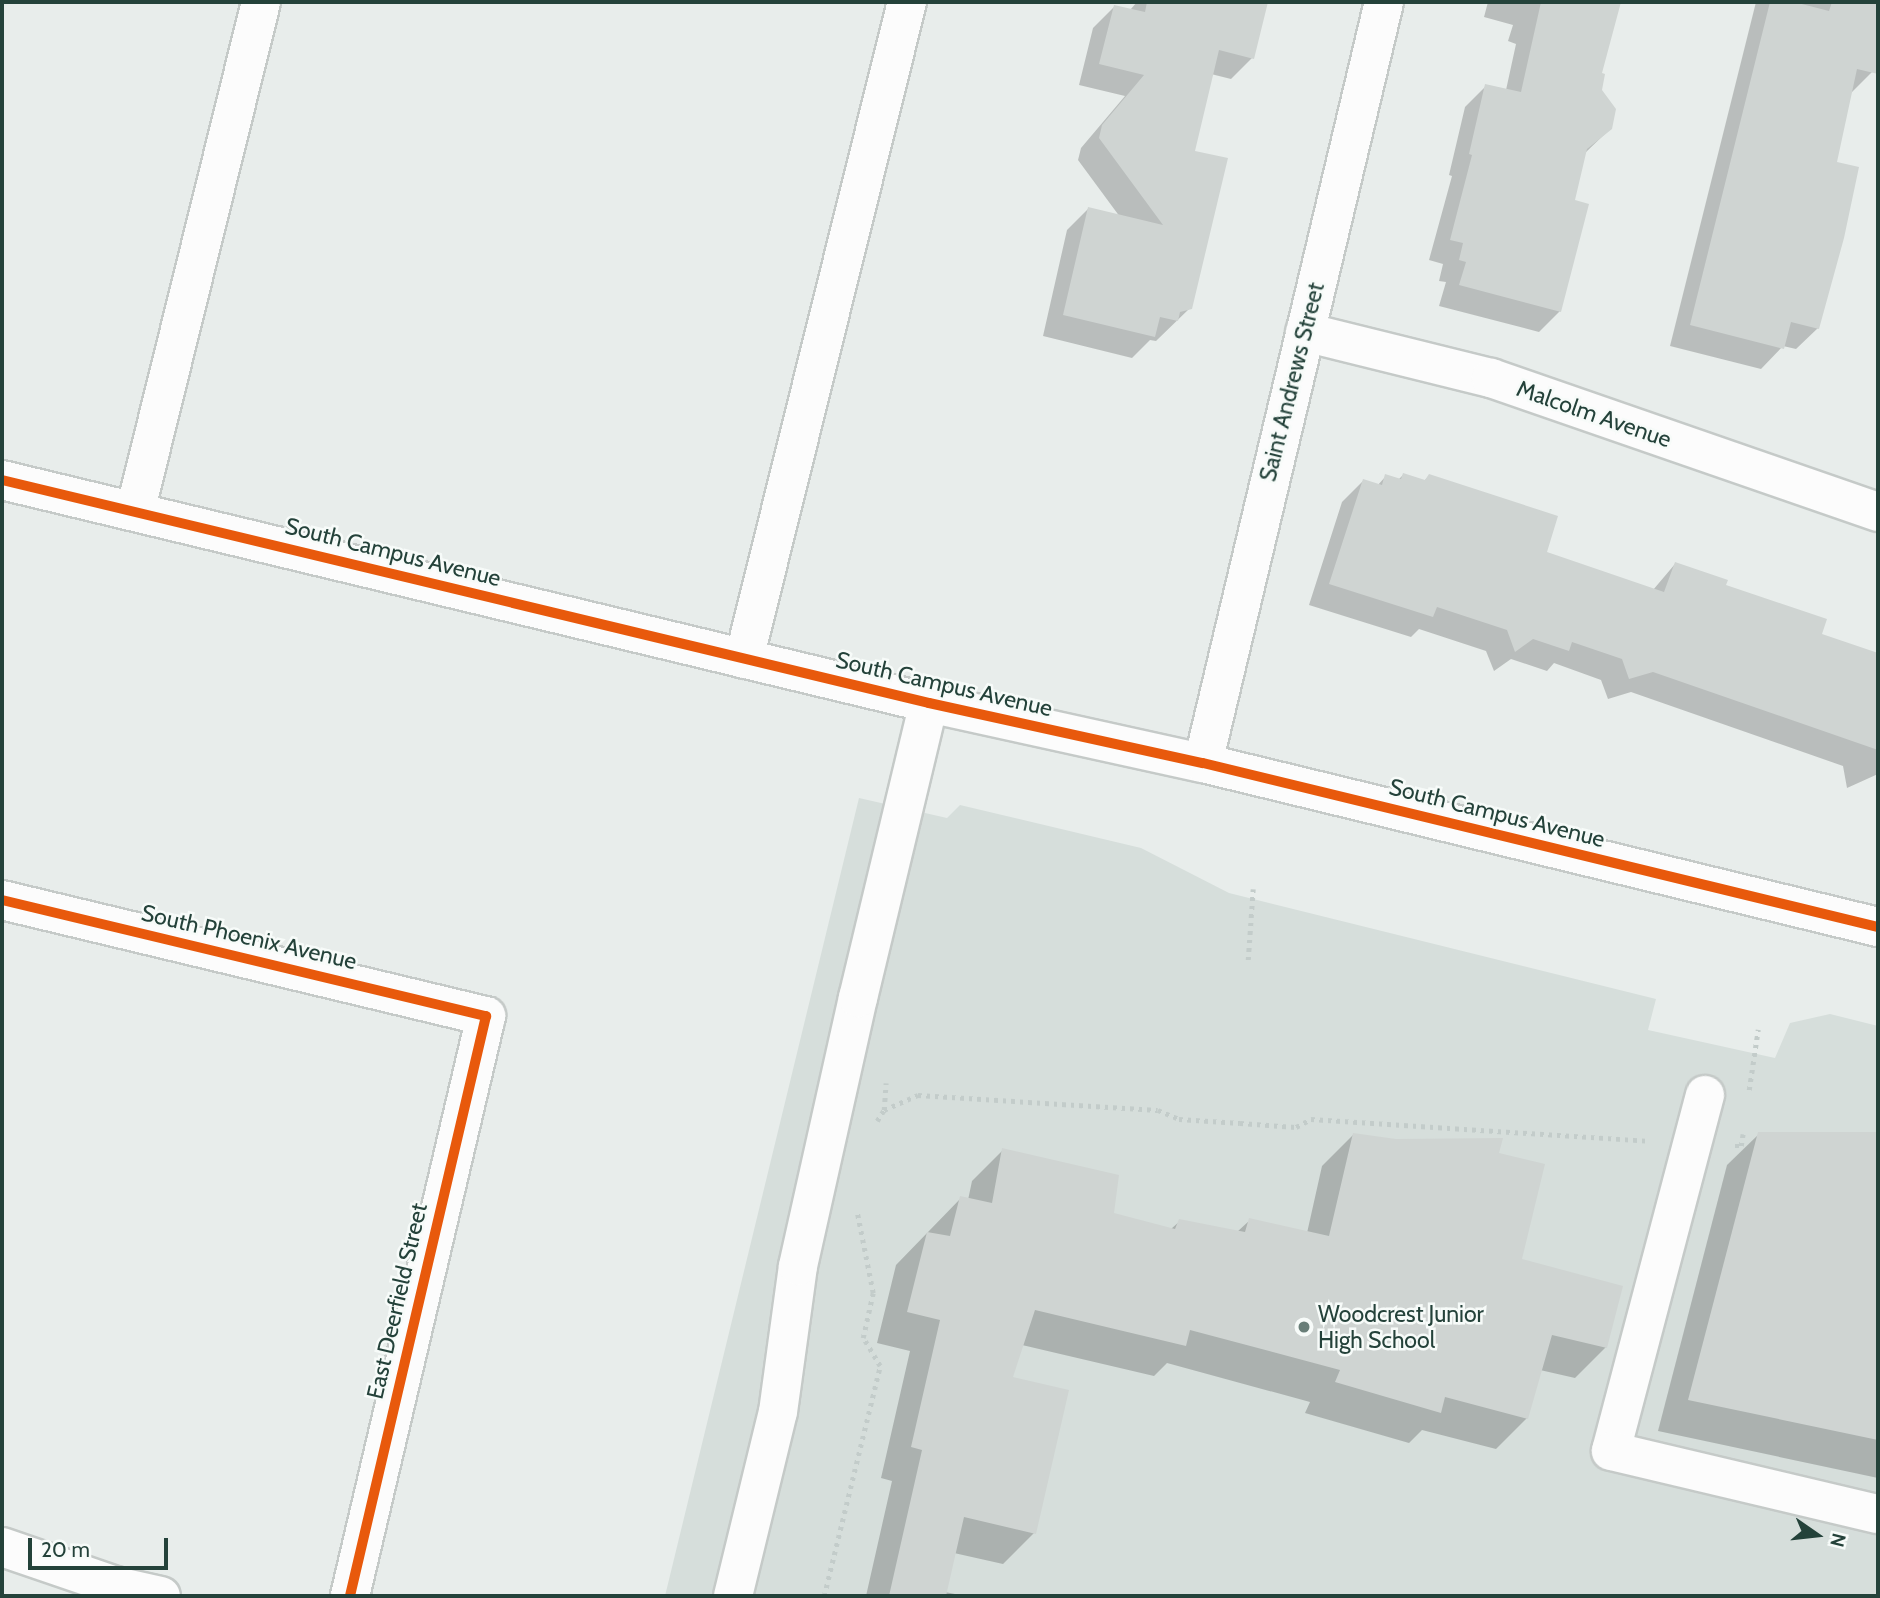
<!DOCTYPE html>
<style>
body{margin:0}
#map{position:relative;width:1880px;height:1598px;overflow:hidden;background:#e8edeb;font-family:Cabin,sans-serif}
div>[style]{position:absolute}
.built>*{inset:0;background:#d6dedb}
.shadow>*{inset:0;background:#0003}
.building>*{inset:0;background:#cfd4d2}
.path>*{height:4.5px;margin-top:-2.25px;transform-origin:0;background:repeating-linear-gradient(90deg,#c3ccca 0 3.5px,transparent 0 8.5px)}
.roads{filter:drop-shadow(2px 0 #c5cac8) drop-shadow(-2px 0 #c5cac8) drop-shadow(0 2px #c5cac8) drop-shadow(0 -2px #c5cac8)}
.minor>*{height:38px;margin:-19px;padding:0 19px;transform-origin:19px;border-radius:19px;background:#fcfcfc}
.cycleway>*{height:10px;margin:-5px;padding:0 5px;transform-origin:5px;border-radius:5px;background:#e8590c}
.dots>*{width:19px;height:19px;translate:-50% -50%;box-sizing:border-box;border:4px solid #f7fbf9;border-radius:50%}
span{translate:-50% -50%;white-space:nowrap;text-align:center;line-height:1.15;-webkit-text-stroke:5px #f7fbf9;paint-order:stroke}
.street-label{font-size:23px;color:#24423a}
.poi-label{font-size:23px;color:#24423a}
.left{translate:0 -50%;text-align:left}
.frame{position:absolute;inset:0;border:4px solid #24423a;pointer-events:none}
.north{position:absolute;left:1782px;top:1500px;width:70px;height:70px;-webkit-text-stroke:5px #f7fbf9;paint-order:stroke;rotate:104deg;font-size:19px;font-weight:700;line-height:28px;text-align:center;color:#24423a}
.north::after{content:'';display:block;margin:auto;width:24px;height:32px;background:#24423a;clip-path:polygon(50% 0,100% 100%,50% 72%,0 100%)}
.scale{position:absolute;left:28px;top:1538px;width:140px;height:32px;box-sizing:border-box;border:4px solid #24423a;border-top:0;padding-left:9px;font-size:21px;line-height:24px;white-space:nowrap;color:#24423a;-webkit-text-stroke:5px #f7fbf9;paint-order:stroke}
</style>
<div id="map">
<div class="built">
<i style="clip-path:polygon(859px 798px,947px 818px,960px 805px,1141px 848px,1229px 893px,1656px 999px,1648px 1030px,1775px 1058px,1790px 1023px,1830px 1014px,1878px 1026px,1878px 1596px,665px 1596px)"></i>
</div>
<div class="shadow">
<i style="clip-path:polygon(1137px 2px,1266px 2px,1252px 58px,1231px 79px,1211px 74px,1193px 152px,1190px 308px,1156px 341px,1150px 340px,1132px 358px,1043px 336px,1067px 230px,1088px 209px,1120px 217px,1078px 160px,1081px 148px,1125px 96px,1079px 85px,1093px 28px,1114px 7px,1130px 10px)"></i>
<i style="clip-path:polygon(1488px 2px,1618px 2px,1600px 75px,1600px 90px,1610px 129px,1585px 153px,1573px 202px,1560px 311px,1539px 332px,1439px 306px,1446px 282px,1439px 281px,1443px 264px,1429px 260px,1452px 176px,1449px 175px,1465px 107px,1486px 86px,1506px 90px,1516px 44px,1508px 41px,1513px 25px,1484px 17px)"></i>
<i style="clip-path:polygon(1756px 2px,1878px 2px,1878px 47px,1872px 72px,1850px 94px,1835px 164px,1818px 328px,1796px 349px,1783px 346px,1761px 369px,1670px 346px)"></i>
<i style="clip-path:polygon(1403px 475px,1424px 481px,1429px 476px,1545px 553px,1653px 590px,1675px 564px,1724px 586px,1819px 635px,1878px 655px,1878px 774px,1847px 788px,1843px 766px,1631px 692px,1608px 699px,1601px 680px,1554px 663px,1547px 671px,1511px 659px,1494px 671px,1486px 651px,1419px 629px,1411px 637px,1309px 605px,1342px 502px,1363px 481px,1377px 486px,1386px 476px,1398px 480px)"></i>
<i style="clip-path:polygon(1759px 1134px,1878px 1134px,1878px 1478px,1658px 1431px,1727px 1165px)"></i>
<i style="clip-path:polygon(1353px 1135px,1497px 1154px,1520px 1260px,1606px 1347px,1575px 1378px,1540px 1370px,1527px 1418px,1496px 1449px,1422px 1430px,1409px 1443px,1305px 1413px,1310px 1402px,1167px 1363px,1154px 1376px,1022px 1345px,1011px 1379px,1034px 1533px,1003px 1564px,954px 1553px,945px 1592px,965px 1596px,866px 1596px,892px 1481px,881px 1478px,910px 1351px,877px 1343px,896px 1265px,961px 1198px,968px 1200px,972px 1181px,1003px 1150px,1112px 1215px,1171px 1229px,1180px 1221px,1237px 1232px,1250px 1220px,1307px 1233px,1322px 1166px)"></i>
</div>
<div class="building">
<i style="clip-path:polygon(1147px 2px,1268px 2px,1254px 59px,1219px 50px,1195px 151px,1228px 158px,1192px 309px,1180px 312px,1178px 321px,1160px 317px,1155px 337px,1063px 315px,1088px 207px,1163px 225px,1099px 138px,1102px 125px,1144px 75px,1099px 64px,1114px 5px,1145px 12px)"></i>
<i style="clip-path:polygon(1541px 2px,1621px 2px,1602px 73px,1605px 74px,1602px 90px,1616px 109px,1612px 129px,1587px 149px,1575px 200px,1589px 204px,1561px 312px,1459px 285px,1466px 262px,1459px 260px,1463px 243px,1450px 240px,1472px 155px,1469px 154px,1485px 84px,1521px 92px)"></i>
<i style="clip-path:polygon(1770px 2px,1794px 2px,1829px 11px,1832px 2px,1878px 2px,1878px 74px,1857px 69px,1837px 162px,1859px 167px,1844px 238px,1819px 329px,1791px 322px,1784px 349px,1690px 325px)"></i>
<i style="clip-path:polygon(1403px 473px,1425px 480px,1429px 474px,1558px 516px,1547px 552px,1664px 592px,1675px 562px,1728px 580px,1726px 585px,1827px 619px,1822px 634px,1878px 653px,1878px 750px,1653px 672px,1629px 679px,1622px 659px,1572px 642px,1569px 651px,1533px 639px,1515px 652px,1507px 630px,1437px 607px,1433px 617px,1329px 584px,1363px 479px,1382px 485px,1385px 474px,1401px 479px)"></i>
<i style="clip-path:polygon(1758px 1132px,1878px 1132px,1878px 1440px,1688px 1400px)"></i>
<i style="clip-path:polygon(1353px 1133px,1396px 1139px,1503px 1138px,1499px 1153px,1545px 1164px,1522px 1259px,1623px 1286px,1607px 1348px,1552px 1335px,1528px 1419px,1445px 1397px,1441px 1413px,1335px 1382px,1340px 1370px,1190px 1330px,1186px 1346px,1035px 1310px,1013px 1377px,1069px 1390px,1036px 1534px,964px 1517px,946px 1596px,889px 1596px,922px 1450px,911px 1447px,940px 1320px,907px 1312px,927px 1232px,950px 1236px,960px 1196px,992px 1203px,1002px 1148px,1119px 1175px,1114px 1213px,1175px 1229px,1179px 1219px,1245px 1232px,1249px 1218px,1329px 1236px)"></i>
</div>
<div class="path">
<i style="left:1248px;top:960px;width:71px;rotate:-86deg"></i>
<i style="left:1749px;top:1090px;width:61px;rotate:-81.5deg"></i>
<i style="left:884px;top:1110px;width:37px;rotate:-24deg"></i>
<i style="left:918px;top:1095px;width:240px;rotate:3.6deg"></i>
<i style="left:1158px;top:1110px;width:23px;rotate:23deg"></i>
<i style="left:1179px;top:1119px;width:61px;rotate:3.8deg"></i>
<i style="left:1240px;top:1123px;width:56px;rotate:4.1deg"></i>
<i style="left:1296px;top:1127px;width:17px;rotate:-28deg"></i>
<i style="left:1311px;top:1119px;width:339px;rotate:3.7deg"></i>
<i style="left:877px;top:1121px;width:13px;rotate:-58deg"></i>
<i style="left:884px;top:1110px;width:27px;rotate:-86deg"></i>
<i style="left:1735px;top:1146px;width:6px"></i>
<i style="left:1741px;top:1146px;width:12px;rotate:-81deg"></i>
<i style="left:824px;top:1596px;width:237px;rotate:-76.3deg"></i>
<i style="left:880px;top:1366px;width:33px;rotate:-121deg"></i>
<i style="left:863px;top:1338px;width:46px;rotate:-77.5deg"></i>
<i style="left:873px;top:1293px;width:83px;rotate:-101.2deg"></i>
</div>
<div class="roads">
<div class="minor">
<i style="left:1305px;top:332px;width:192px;rotate:13.9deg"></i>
<i style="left:1491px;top:378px;width:410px;rotate:19.1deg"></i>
<i style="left:2px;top:480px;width:953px;rotate:13.53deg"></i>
<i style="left:929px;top:703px;width:280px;rotate:12.4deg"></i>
<i style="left:1203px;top:763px;width:695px;rotate:13.66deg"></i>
<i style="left:135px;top:512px;width:525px;rotate:-76.12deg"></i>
<i style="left:744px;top:659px;width:677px;rotate:-76.07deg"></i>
<i style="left:1203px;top:763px;width:782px;rotate:-76.62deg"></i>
<i style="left:2px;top:900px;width:498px;rotate:13.5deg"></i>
<i style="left:486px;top:1016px;width:596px;rotate:103.2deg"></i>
<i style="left:1705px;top:1095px;width:368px;rotate:104.8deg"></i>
<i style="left:1611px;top:1451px;width:274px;rotate:13.3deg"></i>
<i style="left:2px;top:1547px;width:120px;rotate:18.9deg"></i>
<i style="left:116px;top:1586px;width:46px;rotate:12.5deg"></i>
<i style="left:733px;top:1596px;width:189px;rotate:-76.3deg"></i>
<i style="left:778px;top:1412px;width:147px;rotate:-82.2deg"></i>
<i style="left:798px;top:1266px;width:275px;rotate:-77.4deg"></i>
<i style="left:858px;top:998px;width:303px;rotate:-76.5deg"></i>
</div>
</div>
<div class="cycleway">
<i style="left:2px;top:480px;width:953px;rotate:13.53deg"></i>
<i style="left:929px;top:703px;width:280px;rotate:12.4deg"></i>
<i style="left:1203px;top:763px;width:695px;rotate:13.66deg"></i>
<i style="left:2px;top:900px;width:498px;rotate:13.5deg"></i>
<i style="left:486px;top:1016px;width:596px;rotate:103.2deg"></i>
</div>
<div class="dots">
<i style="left:1304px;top:1327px;background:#697e78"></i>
</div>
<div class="street-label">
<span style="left:1292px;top:382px;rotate:-76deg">Saint Andrews Street</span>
<span style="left:1594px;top:414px;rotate:19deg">Malcolm Avenue</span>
<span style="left:393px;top:552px;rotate:14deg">South Campus Avenue</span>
<span style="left:944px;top:684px;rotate:13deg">South Campus Avenue</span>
<span style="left:1497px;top:813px;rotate:14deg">South Campus Avenue</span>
<span style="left:249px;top:937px;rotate:13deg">South Phoenix Avenue</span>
<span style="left:397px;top:1301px;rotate:-77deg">East Deerfield Street</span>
</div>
<div class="poi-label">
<span class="left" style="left:1318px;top:1327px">Woodcrest Junior<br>High School</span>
</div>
<div class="frame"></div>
<div class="north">N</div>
<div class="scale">20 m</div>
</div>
